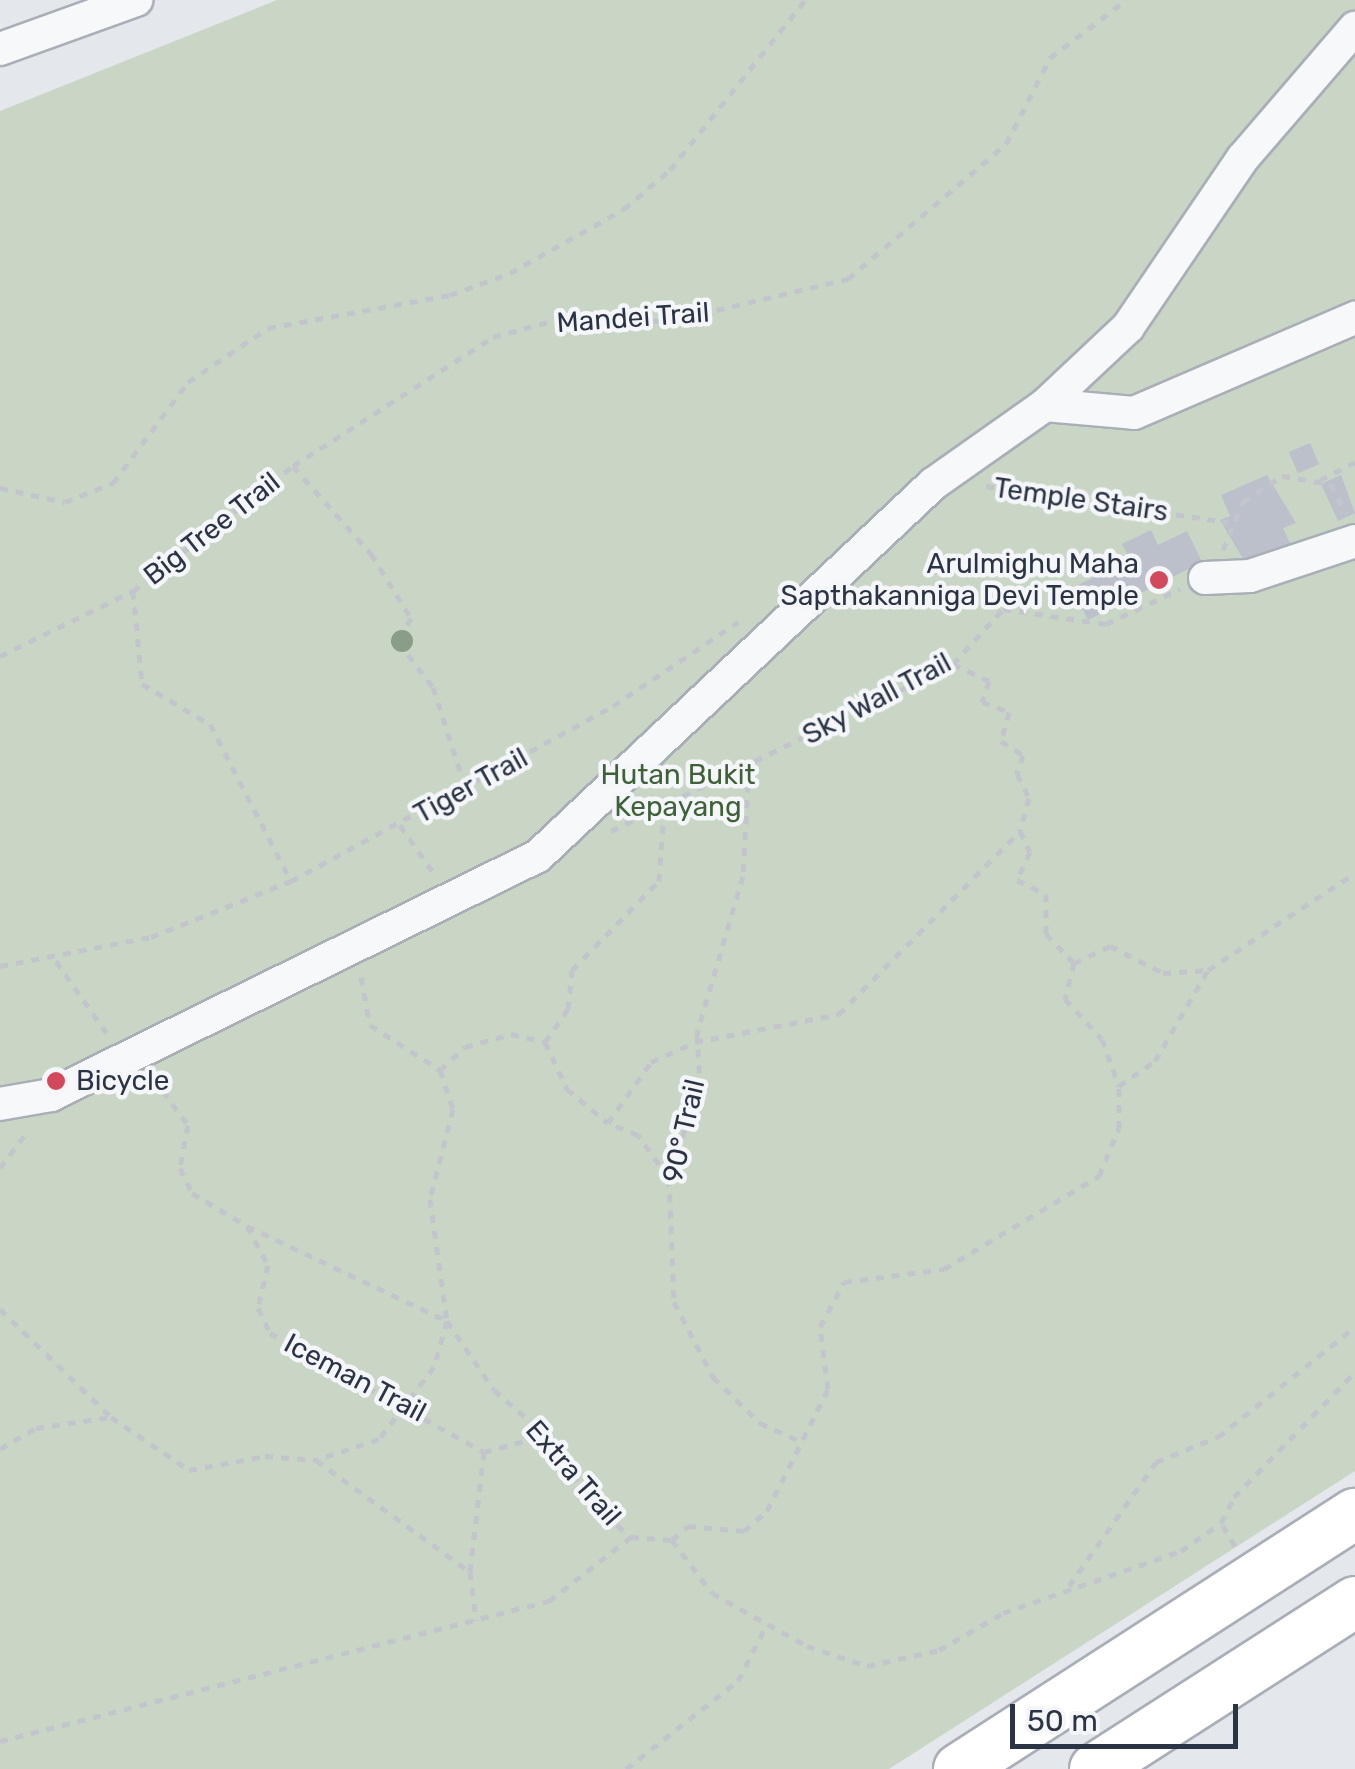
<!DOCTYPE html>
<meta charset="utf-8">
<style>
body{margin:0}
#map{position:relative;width:1355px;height:1769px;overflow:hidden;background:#e4e7ec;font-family:Rubik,sans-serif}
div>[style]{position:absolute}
.green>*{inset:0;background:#c9d6c5}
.building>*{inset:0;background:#bbc0ca;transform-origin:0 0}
.path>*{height:5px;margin-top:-2.5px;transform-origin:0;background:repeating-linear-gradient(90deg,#c2c5cb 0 8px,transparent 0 16px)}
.roads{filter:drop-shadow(2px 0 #a9aeb7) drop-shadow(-2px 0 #a9aeb7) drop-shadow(0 2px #a9aeb7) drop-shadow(0 -2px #a9aeb7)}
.minor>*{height:32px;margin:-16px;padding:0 16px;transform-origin:16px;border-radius:16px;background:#f7f8fa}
.highway>*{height:50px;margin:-25px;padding:0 25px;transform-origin:25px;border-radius:25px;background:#fff}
.trees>*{width:22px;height:22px;margin:-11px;border-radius:50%;background:#899d89}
.dots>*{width:28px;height:28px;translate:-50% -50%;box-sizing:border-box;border:5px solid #f4f6f9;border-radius:50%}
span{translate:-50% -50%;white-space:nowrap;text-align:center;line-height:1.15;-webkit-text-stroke:9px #f4f6f9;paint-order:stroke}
.street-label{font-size:28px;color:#2b3445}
.poi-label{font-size:28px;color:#2b3445}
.right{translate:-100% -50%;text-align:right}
.left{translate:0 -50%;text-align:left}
.park-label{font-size:28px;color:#3f6138}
.scale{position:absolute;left:1010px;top:1704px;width:228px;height:45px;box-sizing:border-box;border:5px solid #2b3445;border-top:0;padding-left:12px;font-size:30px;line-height:35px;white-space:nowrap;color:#2b3445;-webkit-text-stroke:8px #f4f6f9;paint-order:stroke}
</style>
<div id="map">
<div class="green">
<i style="clip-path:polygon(277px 0,1355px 0,1355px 1471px,889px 1769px,0 1769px,0 111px)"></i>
</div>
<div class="building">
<i style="left:1310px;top:443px;width:23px;height:23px;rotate:67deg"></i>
<i style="clip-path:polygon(1267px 475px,1296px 523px,1283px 528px,1294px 552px,1251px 572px,1220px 520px,1230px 516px,1221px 495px)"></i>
<i style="clip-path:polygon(1341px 475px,1355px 513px,1338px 521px,1321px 484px)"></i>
<i style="clip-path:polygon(1151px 530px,1158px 545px,1187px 531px,1202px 562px,1088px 620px,1072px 588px,1130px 559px,1122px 544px)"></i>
</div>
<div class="path">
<i style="left:293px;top:466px;width:238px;rotate:-32.8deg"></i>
<i style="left:493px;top:337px;width:65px;rotate:-15.1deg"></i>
<i style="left:556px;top:320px;width:114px;rotate:0.5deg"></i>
<i style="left:670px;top:321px;width:183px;rotate:-13.3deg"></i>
<i style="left:848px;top:279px;width:208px;rotate:-40.5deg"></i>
<i style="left:1006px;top:144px;width:97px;rotate:-62.9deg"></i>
<i style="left:1050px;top:58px;width:96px;rotate:-37.3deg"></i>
<i style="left:1320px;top:480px;width:39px;rotate:-27deg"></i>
<i style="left:986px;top:486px;width:245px;rotate:8.5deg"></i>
<i style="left:0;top:488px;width:66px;rotate:12.2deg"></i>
<i style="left:65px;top:502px;width:52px;rotate:-21.6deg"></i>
<i style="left:113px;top:483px;width:126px;rotate:-53.4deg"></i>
<i style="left:188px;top:382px;width:97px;rotate:-34deg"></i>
<i style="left:268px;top:328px;width:185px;rotate:-10.3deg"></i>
<i style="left:450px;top:295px;width:64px;rotate:-20.1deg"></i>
<i style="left:510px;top:273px;width:131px;rotate:-29.3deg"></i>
<i style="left:624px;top:209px;width:60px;rotate:-40.3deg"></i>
<i style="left:670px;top:170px;width:217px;rotate:-51.5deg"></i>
<i style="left:1223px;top:550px;width:52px;rotate:-67.4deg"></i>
<i style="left:1243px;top:502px;width:47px;rotate:-33.7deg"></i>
<i style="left:1282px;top:476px;width:49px;rotate:9.5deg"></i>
<i style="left:1330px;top:484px;width:34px;rotate:60deg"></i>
<i style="left:133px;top:591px;width:93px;rotate:84.5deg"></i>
<i style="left:142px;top:684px;width:79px;rotate:30.5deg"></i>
<i style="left:210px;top:724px;width:177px;rotate:62.7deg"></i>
<i style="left:0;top:656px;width:148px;rotate:-26deg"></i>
<i style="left:133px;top:591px;width:203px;rotate:-38deg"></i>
<i style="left:293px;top:466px;width:118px;rotate:48.4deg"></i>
<i style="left:371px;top:554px;width:75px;rotate:58deg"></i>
<i style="left:411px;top:618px;width:27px;rotate:118deg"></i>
<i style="left:398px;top:642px;width:57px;rotate:52.1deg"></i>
<i style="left:433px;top:687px;width:108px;rotate:72.2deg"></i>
<i style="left:953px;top:664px;width:40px;rotate:25deg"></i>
<i style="left:989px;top:681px;width:22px;rotate:108deg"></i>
<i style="left:982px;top:702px;width:29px;rotate:20deg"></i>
<i style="left:1009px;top:712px;width:30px;rotate:105deg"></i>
<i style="left:1001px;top:741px;width:26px;rotate:32deg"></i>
<i style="left:1023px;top:755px;width:20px;rotate:108deg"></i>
<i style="left:1017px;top:774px;width:27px;rotate:63deg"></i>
<i style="left:1029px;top:798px;width:34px;rotate:105deg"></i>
<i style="left:1020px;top:831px;width:23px;rotate:65deg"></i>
<i style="left:1030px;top:852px;width:31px;rotate:115deg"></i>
<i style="left:1017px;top:880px;width:32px;rotate:26deg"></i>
<i style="left:1046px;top:894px;width:40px;rotate:90deg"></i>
<i style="left:1046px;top:934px;width:40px;rotate:46deg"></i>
<i style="left:1074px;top:963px;width:37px;rotate:104deg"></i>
<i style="left:1065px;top:999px;width:54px;rotate:47.2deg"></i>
<i style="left:1102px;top:1039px;width:50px;rotate:70.1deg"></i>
<i style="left:749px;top:768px;width:108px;rotate:93.2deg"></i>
<i style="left:743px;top:876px;width:164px;rotate:106.3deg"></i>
<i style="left:697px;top:1033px;width:51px;rotate:86.6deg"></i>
<i style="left:700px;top:1084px;width:99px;rotate:108.3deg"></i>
<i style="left:669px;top:1178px;width:124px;rotate:87.7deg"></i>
<i style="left:674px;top:1302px;width:85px;rotate:62.5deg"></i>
<i style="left:713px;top:1377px;width:66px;rotate:44.4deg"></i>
<i style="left:760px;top:1423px;width:48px;rotate:24.4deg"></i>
<i style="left:400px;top:825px;width:61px;rotate:55deg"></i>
<i style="left:611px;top:831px;width:381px;rotate:-26deg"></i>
<i style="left:953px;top:664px;width:74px;rotate:-47.7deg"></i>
<i style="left:1003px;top:609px;width:104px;rotate:8.3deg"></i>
<i style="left:1106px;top:624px;width:82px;rotate:-25.3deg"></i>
<i style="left:56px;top:961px;width:90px;rotate:54.9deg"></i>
<i style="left:1074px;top:963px;width:40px;rotate:-25deg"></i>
<i style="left:1110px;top:946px;width:59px;rotate:27deg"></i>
<i style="left:1163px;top:973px;width:45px;rotate:-3.8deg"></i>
<i style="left:0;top:966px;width:154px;rotate:-10.9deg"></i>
<i style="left:151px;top:937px;width:151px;rotate:-21.8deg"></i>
<i style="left:291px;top:881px;width:366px;rotate:-28.5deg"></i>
<i style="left:613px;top:706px;width:151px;rotate:-33.9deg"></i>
<i style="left:361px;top:977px;width:49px;rotate:79.4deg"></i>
<i style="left:370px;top:1025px;width:83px;rotate:32.7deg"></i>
<i style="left:440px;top:1070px;width:41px;rotate:71.6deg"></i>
<i style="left:453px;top:1109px;width:93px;rotate:104.3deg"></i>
<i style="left:430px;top:1199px;width:123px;rotate:82.1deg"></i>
<i style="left:447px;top:1321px;width:83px;rotate:55.7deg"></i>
<i style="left:494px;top:1390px;width:69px;rotate:40.9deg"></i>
<i style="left:546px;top:1435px;width:83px;rotate:55.7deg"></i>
<i style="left:593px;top:1504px;width:50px;rotate:41deg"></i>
<i style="left:545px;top:1042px;width:40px;rotate:-55.1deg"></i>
<i style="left:568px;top:1009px;width:39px;rotate:-84deg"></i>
<i style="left:572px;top:970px;width:124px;rotate:-45.7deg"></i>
<i style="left:659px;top:881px;width:70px;rotate:-85.9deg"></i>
<i style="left:440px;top:1070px;width:34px;rotate:-43deg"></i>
<i style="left:465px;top:1047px;width:48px;rotate:-15.8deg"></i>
<i style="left:511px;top:1034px;width:35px;rotate:13deg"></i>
<i style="left:545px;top:1042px;width:52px;rotate:64.9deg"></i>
<i style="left:567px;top:1089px;width:53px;rotate:39.7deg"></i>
<i style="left:153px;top:1078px;width:59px;rotate:53.3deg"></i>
<i style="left:188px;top:1125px;width:44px;rotate:100.5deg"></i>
<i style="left:180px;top:1168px;width:28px;rotate:64deg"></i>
<i style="left:192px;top:1193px;width:64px;rotate:31deg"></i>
<i style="left:247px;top:1226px;width:44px;rotate:61.7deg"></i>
<i style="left:268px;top:1265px;width:44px;rotate:103.1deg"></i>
<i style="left:258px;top:1308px;width:28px;rotate:64deg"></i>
<i style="left:270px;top:1333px;width:245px;rotate:29.1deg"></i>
<i style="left:484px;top:1452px;width:121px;rotate:96.7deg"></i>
<i style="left:470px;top:1572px;width:49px;rotate:83deg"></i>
<i style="left:0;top:1168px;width:46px;rotate:-52.9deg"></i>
<i style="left:668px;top:1177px;width:52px;rotate:-125.5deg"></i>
<i style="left:638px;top:1135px;width:32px;rotate:-158deg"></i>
<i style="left:608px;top:1123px;width:75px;rotate:-54.8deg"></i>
<i style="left:651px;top:1062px;width:48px;rotate:-24.4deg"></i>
<i style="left:695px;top:1042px;width:147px;rotate:-11deg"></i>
<i style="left:839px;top:1014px;width:257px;rotate:-45.3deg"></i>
<i style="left:247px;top:1226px;width:221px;rotate:25.4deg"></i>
<i style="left:447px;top:1321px;width:48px;rotate:105.8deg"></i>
<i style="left:434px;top:1367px;width:91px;rotate:127.4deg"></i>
<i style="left:379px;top:1439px;width:66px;rotate:161.6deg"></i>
<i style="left:0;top:1309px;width:155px;rotate:44.2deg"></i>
<i style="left:111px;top:1417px;width:94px;rotate:34.2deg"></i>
<i style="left:189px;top:1470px;width:77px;rotate:-10.4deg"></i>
<i style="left:265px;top:1456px;width:51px;rotate:4.5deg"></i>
<i style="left:316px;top:1460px;width:190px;rotate:36deg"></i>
<i style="left:0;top:1449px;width:42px;rotate:-30.3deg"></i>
<i style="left:36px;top:1428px;width:76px;rotate:-8.3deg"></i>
<i style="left:484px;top:1452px;width:64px;rotate:-15.3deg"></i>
<i style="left:672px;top:1540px;width:21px;rotate:-41deg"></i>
<i style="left:688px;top:1526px;width:56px;rotate:5.1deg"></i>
<i style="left:744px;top:1531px;width:30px;rotate:-41deg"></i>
<i style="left:767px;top:1511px;width:136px;rotate:-63.4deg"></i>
<i style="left:828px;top:1389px;width:63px;rotate:-97.4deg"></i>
<i style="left:820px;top:1327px;width:51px;rotate:-61.9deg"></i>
<i style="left:844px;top:1282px;width:101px;rotate:-7.4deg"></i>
<i style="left:944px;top:1269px;width:181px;rotate:-31deg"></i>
<i style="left:1099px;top:1176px;width:52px;rotate:-67.4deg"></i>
<i style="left:1119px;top:1128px;width:42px;rotate:-90deg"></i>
<i style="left:1119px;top:1086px;width:44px;rotate:-34.8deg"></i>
<i style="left:1155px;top:1061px;width:105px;rotate:-59.8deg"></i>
<i style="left:1208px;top:970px;width:176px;rotate:-33.4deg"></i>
<i style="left:1235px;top:1546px;width:27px;rotate:-121deg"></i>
<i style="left:1221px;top:1523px;width:29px;rotate:-63deg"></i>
<i style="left:1234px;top:1497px;width:174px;rotate:-45.9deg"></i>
<i style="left:1069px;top:1586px;width:151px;rotate:-54.9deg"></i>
<i style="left:1156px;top:1462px;width:67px;rotate:-22deg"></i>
<i style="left:1218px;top:1437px;width:176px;rotate:-38.8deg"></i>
<i style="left:0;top:1741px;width:567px;rotate:-14.31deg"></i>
<i style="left:549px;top:1601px;width:104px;rotate:-38deg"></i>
<i style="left:631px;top:1537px;width:41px;rotate:4.2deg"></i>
<i style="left:672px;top:1540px;width:66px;rotate:53deg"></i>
<i style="left:712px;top:1593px;width:109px;rotate:29.2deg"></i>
<i style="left:807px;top:1646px;width:63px;rotate:18.4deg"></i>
<i style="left:867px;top:1666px;width:74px;rotate:-12.5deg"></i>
<i style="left:939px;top:1650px;width:74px;rotate:-30deg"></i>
<i style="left:1003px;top:1613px;width:188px;rotate:-19.2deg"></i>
<i style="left:1181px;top:1551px;width:49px;rotate:-35deg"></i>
<i style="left:626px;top:1769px;width:142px;rotate:-38.2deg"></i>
<i style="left:738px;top:1681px;width:64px;rotate:-63deg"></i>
</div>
<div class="roads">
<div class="minor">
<i style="left:0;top:49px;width:145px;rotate:-19.8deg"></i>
<i style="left:1045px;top:405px;width:89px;rotate:5.1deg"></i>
<i style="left:1134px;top:413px;width:241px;rotate:-23.3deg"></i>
<i style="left:1205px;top:578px;width:45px;rotate:-2.5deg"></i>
<i style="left:1250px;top:576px;width:111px;rotate:-18.4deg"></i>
<i style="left:0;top:1104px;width:52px;rotate:-10deg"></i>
<i style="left:51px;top:1095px;width:542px;rotate:-26.14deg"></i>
<i style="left:538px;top:856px;width:543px;rotate:-43.28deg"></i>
<i style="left:933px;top:484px;width:137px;rotate:-35.2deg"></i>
<i style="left:1045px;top:405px;width:114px;rotate:-43.2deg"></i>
<i style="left:1128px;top:327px;width:204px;rotate:-55.8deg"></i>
<i style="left:1243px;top:158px;width:172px;rotate:-49.3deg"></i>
</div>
<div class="highway">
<i style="left:959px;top:1769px;width:471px;rotate:-32.8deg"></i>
<i style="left:1095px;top:1769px;width:309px;rotate:-32.7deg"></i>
</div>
</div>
<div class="trees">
<i style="left:402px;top:641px"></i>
</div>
<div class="dots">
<i style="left:1159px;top:580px;background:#d1495b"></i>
<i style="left:56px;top:1081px;background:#d1495b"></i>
</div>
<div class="street-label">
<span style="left:633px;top:318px;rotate:-4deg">Mandei Trail</span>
<span style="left:1081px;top:500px;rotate:8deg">Temple Stairs</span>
<span style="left:212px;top:529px;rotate:-38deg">Big Tree Trail</span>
<span style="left:877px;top:699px;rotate:-28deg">Sky Wall Trail</span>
<span style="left:471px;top:786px;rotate:-29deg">Tiger Trail</span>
<span style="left:684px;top:1131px;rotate:-77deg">90° Trail</span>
<span style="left:355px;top:1378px;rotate:28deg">Iceman Trail</span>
<span style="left:573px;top:1473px;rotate:49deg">Extra Trail</span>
</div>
<div class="poi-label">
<span class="right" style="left:1139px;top:580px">Arulmighu Maha<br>Sapthakanniga Devi Temple</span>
<span class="left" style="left:76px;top:1081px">Bicycle</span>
</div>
<div class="park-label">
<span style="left:678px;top:791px">Hutan Bukit<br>Kepayang</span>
</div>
<div class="scale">50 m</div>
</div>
